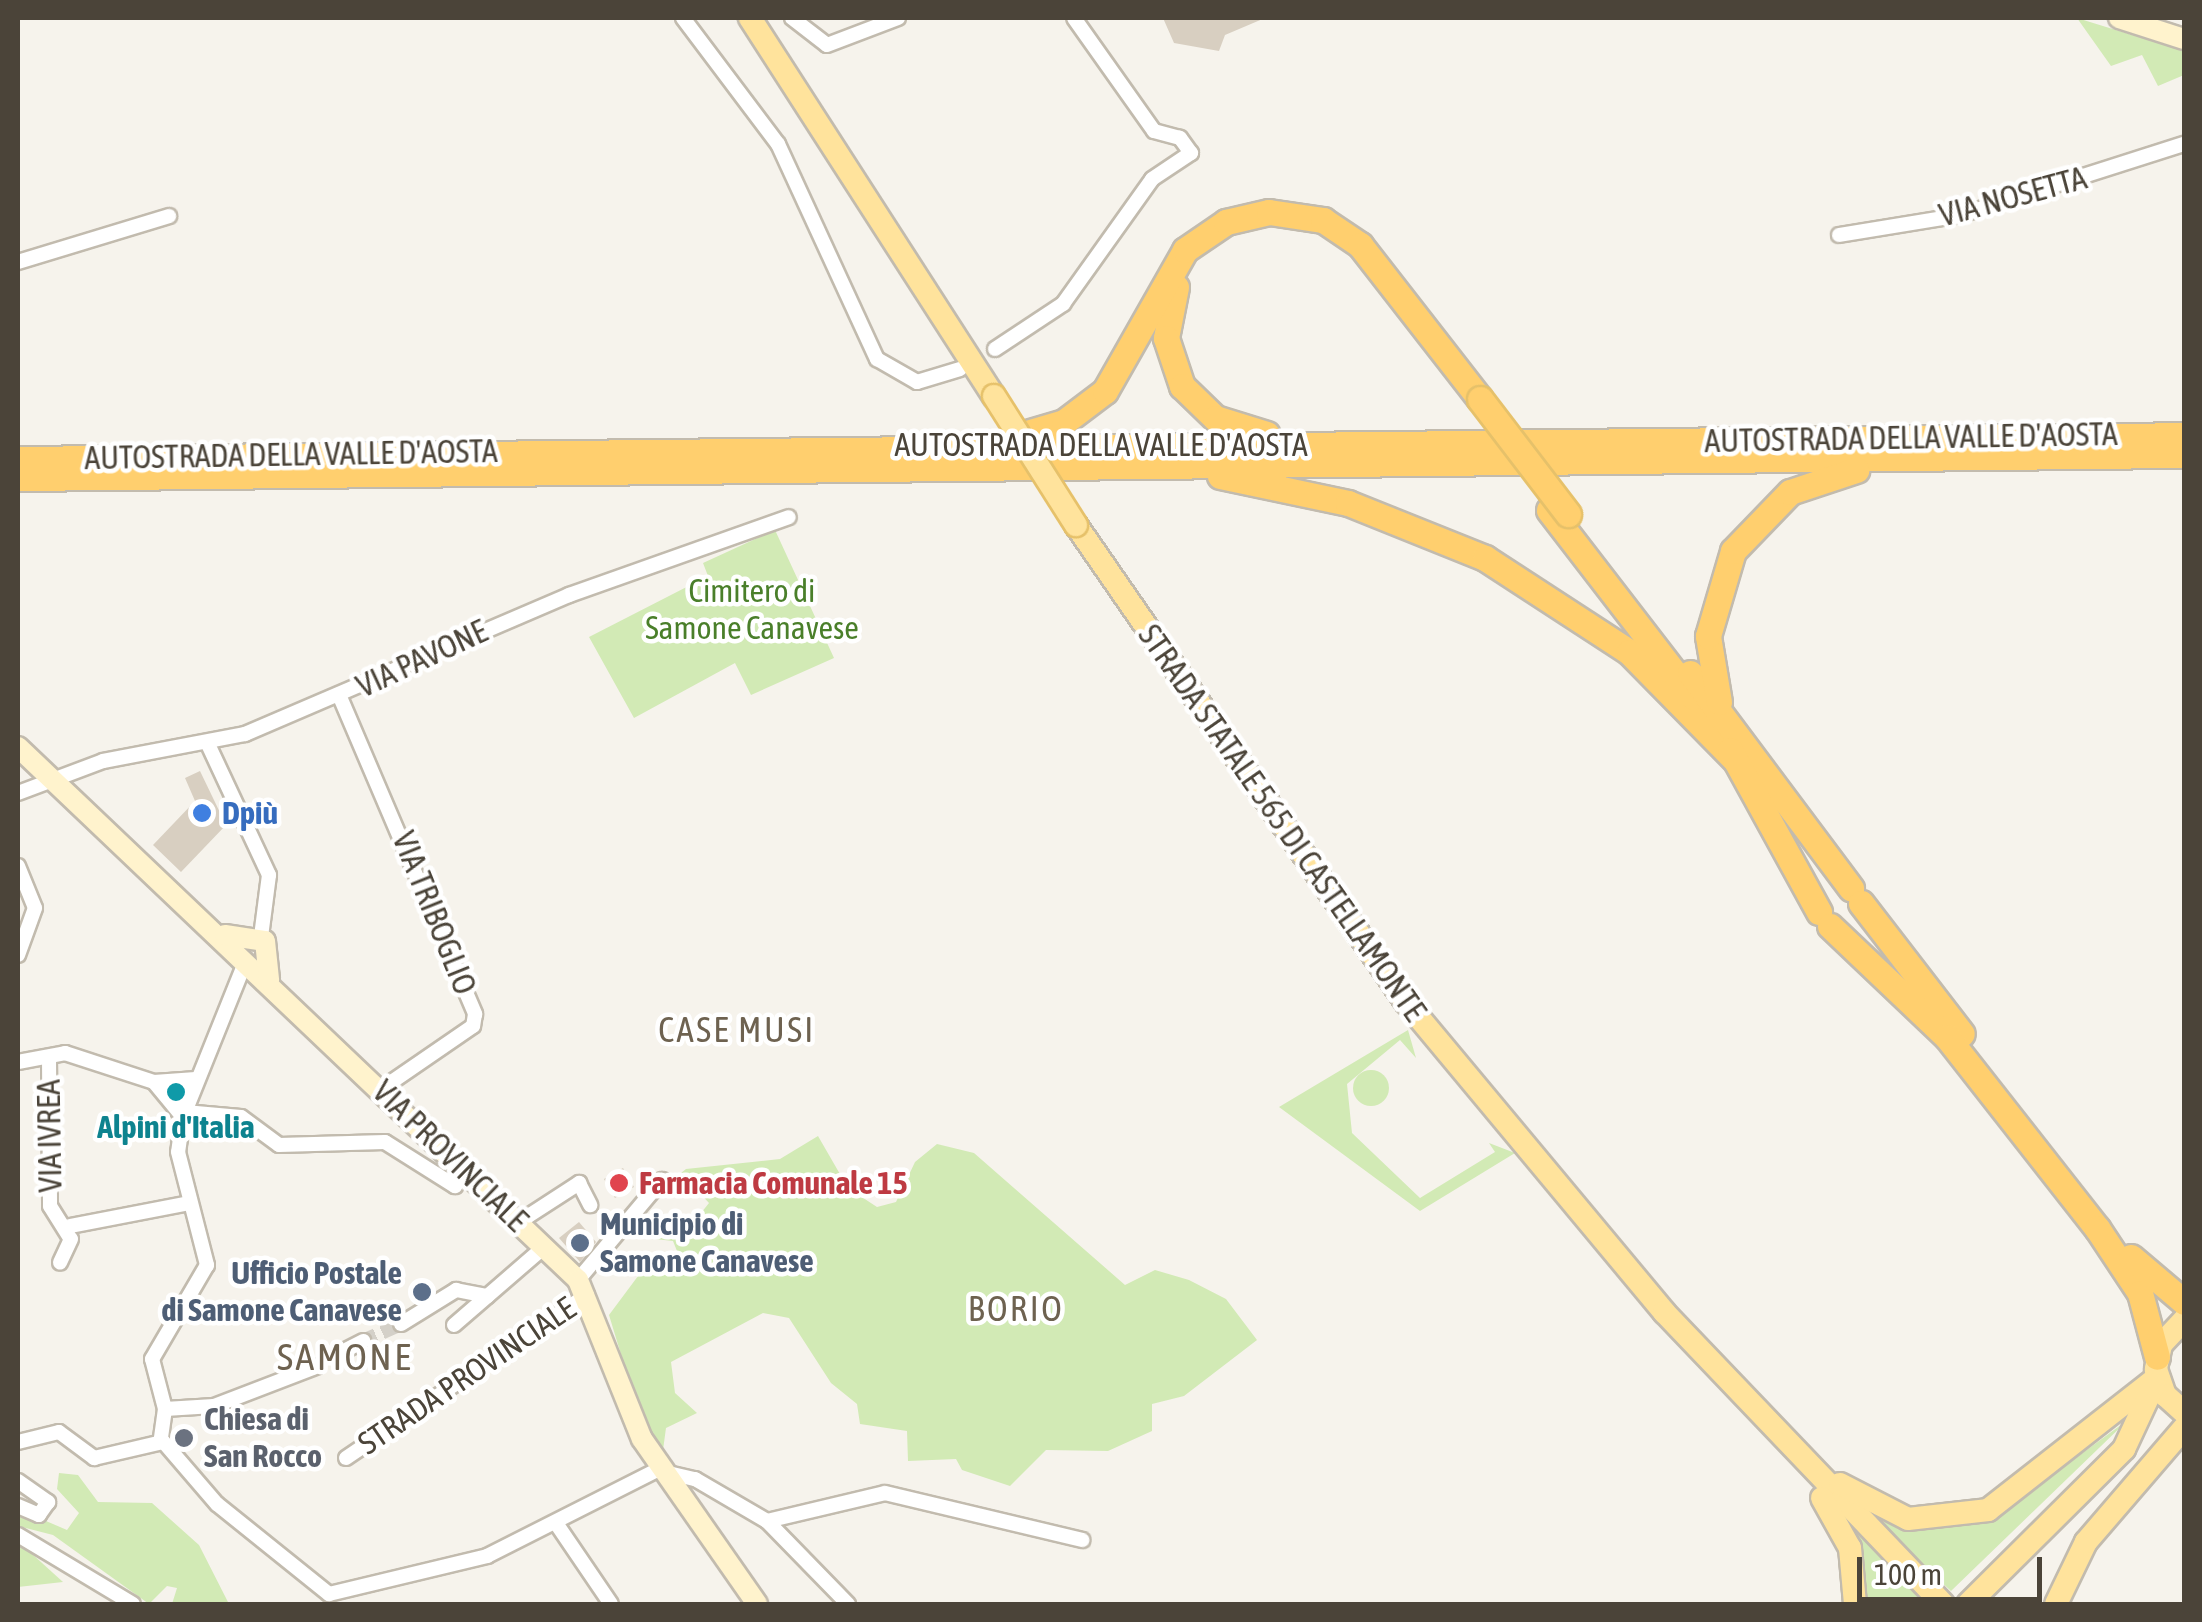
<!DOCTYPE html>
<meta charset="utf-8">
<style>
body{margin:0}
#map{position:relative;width:2202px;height:1622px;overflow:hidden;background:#f6f3ec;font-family:"Asap Condensed",sans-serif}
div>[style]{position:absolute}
.green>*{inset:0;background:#d2eab5}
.round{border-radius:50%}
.building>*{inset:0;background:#d8cfc1;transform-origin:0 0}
.minor-tunnel>*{height:14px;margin-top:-7px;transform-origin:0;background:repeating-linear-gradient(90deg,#d4d0c8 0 14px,transparent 0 21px)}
.roads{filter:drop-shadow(2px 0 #c2bbae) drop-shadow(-2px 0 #c2bbae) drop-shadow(0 2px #c2bbae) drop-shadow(0 -2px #c2bbae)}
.minor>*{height:14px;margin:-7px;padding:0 7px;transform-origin:7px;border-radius:7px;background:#fff}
.secondary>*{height:20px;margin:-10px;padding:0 10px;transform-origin:10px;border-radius:10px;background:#fff3cd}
.primary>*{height:22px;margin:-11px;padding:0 11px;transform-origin:11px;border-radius:11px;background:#ffe39c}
.motorway>*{height:25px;margin:-12.5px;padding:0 12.5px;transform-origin:12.5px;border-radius:12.5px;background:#ffcf6e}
.bridges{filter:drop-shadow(2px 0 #e6c16a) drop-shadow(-2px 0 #e6c16a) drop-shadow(0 2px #e6c16a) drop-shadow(0 -2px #e6c16a)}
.primary-bridge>*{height:22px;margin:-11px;padding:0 11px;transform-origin:11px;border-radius:11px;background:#ffe39c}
.motorway-bridge>*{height:25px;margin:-12.5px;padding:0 12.5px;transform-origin:12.5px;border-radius:12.5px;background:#ffcf6e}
.dots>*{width:28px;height:28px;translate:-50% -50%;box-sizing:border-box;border:5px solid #fff;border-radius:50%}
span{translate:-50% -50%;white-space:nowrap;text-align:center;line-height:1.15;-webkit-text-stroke:9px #fff;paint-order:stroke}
.street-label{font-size:32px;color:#4b4439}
.park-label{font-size:32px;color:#4a7f2a}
.shop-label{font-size:32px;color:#366cbe;font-weight:700}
.left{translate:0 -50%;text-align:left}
.culture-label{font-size:32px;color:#0d838f;font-weight:700}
.health-label{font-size:32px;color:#be3a42;font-weight:700}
.service-label{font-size:32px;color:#4e5e75;font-weight:700}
.right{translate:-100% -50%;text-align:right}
.worship-label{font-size:32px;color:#5b616d;font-weight:700}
.neighbourhood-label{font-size:35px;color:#6e6250;letter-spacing:2.5px}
.quarter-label{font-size:38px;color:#6e6250;letter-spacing:2.5px}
.frame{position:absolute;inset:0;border:20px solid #4b4439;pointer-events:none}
.scale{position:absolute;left:1857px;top:1557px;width:185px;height:45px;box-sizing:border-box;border:5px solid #4b4439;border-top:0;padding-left:12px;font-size:30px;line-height:35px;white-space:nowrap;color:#4b4439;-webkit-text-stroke:8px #fff;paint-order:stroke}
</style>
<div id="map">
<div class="green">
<i style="clip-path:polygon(2077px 18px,2184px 51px,2184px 75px,2158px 86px,2142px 55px,2111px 66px)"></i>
<i style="clip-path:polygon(775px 530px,834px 658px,751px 695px,735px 663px,634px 718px,589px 637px,708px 576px,703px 563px)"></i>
<i style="clip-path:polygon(1408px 1030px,1416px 1058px,1400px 1040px,1347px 1084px,1352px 1133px,1420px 1198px,1495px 1152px,1489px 1143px,1515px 1153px,1420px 1211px,1279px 1107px)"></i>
<i class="round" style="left:1353px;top:1070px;width:36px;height:36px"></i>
<i style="clip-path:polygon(818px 1136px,848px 1188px,877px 1207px,896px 1202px,915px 1162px,937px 1144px,974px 1153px,1125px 1285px,1155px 1270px,1189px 1280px,1226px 1299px,1257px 1340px,1184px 1396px,1152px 1404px,1152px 1431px,1108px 1451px,1046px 1450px,1010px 1486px,962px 1470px,956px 1459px,908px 1461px,907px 1431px,860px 1424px,857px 1404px,831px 1383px,789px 1318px,763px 1313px,671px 1362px,675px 1393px,697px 1413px,666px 1428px,663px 1450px,637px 1407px,609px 1315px,647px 1264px,679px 1256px,673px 1241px,646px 1238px,639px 1223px,665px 1220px,685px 1233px,709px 1203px,681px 1173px,686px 1169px,780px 1159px)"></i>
<i style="clip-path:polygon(2129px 1419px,1951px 1591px,1872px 1518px,2013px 1504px)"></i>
<i style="clip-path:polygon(59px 1473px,78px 1475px,98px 1502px,152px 1503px,199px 1545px,229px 1604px,172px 1604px,177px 1588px,167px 1586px,149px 1604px,53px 1535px,18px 1526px,18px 1509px,67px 1530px,79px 1513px,57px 1489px)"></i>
<i style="clip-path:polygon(1850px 1525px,1875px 1548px,1930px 1604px,1861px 1604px)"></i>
<i style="clip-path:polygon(18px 1544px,31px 1553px,63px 1582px,18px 1587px)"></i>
</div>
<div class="building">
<i style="clip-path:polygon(1163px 18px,1265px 18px,1225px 35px,1219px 51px,1174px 43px)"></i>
<i style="clip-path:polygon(200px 771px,226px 825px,181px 872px,153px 845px,195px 801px,185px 778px)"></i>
<i style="left:623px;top:1168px;width:22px;height:22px;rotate:60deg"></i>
<i style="clip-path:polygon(579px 1222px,596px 1242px,580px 1262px,559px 1238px)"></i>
</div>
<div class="minor-tunnel">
<i style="left:363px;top:1341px;width:42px;rotate:-24.1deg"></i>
</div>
<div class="roads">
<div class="minor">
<i style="left:683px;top:18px;width:158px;rotate:53deg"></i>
<i style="left:778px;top:144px;width:237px;rotate:65.3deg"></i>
<i style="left:877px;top:359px;width:46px;rotate:29.9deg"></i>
<i style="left:917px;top:382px;width:45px;rotate:-16.8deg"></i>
<i style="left:792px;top:18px;width:44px;rotate:37.6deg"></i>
<i style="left:827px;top:45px;width:76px;rotate:-20.8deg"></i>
<i style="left:1839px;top:235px;width:124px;rotate:-9.3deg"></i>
<i style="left:1961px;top:215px;width:234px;rotate:-17.7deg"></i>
<i style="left:18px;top:262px;width:158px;rotate:-16.9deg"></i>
<i style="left:995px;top:349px;width:82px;rotate:-33.5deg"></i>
<i style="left:1063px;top:304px;width:153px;rotate:-54.5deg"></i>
<i style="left:1152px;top:179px;width:47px;rotate:-33.7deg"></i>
<i style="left:1191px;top:153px;width:19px;rotate:-126deg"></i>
<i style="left:1180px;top:138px;width:27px;rotate:-165deg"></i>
<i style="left:1154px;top:131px;width:138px;rotate:-125.3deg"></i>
<i style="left:340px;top:697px;width:345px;rotate:66.9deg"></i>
<i style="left:475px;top:1014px;width:12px;rotate:99deg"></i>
<i style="left:473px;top:1026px;width:113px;rotate:145.5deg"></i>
<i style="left:207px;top:742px;width:147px;rotate:65deg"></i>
<i style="left:269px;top:875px;width:63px;rotate:97.4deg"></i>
<i style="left:18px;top:793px;width:91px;rotate:-20.6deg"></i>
<i style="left:103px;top:761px;width:145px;rotate:-10.8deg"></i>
<i style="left:245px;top:734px;width:353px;rotate:-23.2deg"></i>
<i style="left:569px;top:595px;width:233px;rotate:-19.5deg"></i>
<i style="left:18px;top:866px;width:45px;rotate:68deg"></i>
<i style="left:35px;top:908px;width:50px;rotate:109.9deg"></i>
<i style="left:49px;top:1057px;width:149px;rotate:89.6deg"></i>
<i style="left:50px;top:1206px;width:39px;rotate:58deg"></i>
<i style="left:71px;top:1239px;width:26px;rotate:115deg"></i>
<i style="left:18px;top:1062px;width:48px;rotate:-10.8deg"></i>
<i style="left:65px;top:1053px;width:94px;rotate:18deg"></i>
<i style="left:154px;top:1082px;width:45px;rotate:50.4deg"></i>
<i style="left:183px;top:1117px;width:164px;rotate:-68.1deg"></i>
<i style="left:154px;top:1082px;width:42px;rotate:-4.1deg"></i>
<i style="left:185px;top:1112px;width:56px;rotate:5.1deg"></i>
<i style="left:241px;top:1117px;width:47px;rotate:36.4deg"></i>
<i style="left:279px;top:1145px;width:106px;rotate:-1.6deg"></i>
<i style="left:385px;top:1142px;width:83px;rotate:32.2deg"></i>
<i style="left:455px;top:1186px;width:19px;rotate:-54deg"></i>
<i style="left:183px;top:1117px;width:35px;rotate:98deg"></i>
<i style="left:178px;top:1152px;width:117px;rotate:75.6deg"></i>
<i style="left:207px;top:1265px;width:109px;rotate:120.3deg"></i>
<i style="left:152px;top:1359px;width:52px;rotate:75.4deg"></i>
<i style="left:165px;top:1409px;width:30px;rotate:98deg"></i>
<i style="left:161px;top:1439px;width:86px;rotate:49.3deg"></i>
<i style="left:217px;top:1504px;width:144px;rotate:38.8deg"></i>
<i style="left:329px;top:1594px;width:163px;rotate:-13.5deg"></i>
<i style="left:487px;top:1556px;width:195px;rotate:-26.8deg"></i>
<i style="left:519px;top:1222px;width:72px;rotate:-33deg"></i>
<i style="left:579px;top:1183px;width:25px;rotate:63deg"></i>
<i style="left:70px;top:1226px;width:122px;rotate:-10.9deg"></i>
<i style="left:578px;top:1280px;width:131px;rotate:-50deg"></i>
<i style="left:401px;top:1324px;width:65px;rotate:-31.7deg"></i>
<i style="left:456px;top:1290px;width:32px;rotate:11deg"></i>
<i style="left:454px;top:1325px;width:119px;rotate:-40.9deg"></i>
<i style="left:334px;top:1356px;width:33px;rotate:-27deg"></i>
<i style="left:165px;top:1409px;width:49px;rotate:-3.5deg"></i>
<i style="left:214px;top:1406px;width:111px;rotate:-21deg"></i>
<i style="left:18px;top:1442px;width:42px;rotate:-13.7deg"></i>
<i style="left:59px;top:1432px;width:44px;rotate:36.6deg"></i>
<i style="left:94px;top:1458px;width:71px;rotate:-13.1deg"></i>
<i style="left:346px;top:1458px;width:291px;rotate:-34.1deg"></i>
<i style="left:664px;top:1472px;width:32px;rotate:13deg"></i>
<i style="left:695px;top:1479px;width:83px;rotate:30.3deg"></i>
<i style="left:767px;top:1521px;width:116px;rotate:45.7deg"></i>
<i style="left:18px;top:1481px;width:37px;rotate:35deg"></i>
<i style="left:48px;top:1502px;width:16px;rotate:125deg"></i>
<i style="left:39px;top:1515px;width:23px;rotate:-157deg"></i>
<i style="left:767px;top:1521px;width:121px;rotate:-13.3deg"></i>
<i style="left:885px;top:1493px;width:203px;rotate:13.4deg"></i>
<i style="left:558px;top:1526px;width:94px;rotate:55.8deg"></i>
<i style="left:18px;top:1535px;width:134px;rotate:31deg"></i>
</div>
<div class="secondary">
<i style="left:2119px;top:18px;width:68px;rotate:17.9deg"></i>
<i style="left:18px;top:747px;width:773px;rotate:43.58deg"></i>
<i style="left:578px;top:1280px;width:171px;rotate:68.1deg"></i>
<i style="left:642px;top:1439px;width:201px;rotate:55.1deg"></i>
<i style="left:225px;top:935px;width:40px;rotate:8.5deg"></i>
<i style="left:265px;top:941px;width:39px;rotate:84deg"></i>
</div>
<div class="primary">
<i style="left:750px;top:18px;width:450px;rotate:57.2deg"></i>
<i style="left:1076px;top:525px;width:579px;rotate:55.35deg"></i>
<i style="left:1405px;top:1001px;width:405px;rotate:50.2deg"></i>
<i style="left:1664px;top:1312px;width:404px;rotate:46.3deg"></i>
<i style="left:2184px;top:1320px;width:34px;rotate:133deg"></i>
<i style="left:2161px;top:1345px;width:25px;rotate:102deg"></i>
<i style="left:2156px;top:1369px;width:28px;rotate:71deg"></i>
<i style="left:2165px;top:1395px;width:25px;rotate:42deg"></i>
<i style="left:1840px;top:1484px;width:76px;rotate:27.2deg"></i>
<i style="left:1908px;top:1519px;width:81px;rotate:-6.4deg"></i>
<i style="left:1988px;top:1510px;width:211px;rotate:-38.1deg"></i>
<i style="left:1822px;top:1498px;width:57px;rotate:60.8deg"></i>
<i style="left:1850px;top:1548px;width:56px;rotate:84.9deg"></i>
<i style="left:1968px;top:1604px;width:220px;rotate:-44.8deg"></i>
<i style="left:2124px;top:1449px;width:71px;rotate:-64.9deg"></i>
<i style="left:2056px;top:1604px;width:69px;rotate:-64.2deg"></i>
<i style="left:2086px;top:1542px;width:150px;rotate:-49.3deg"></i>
</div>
<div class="motorway">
<i style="left:1176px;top:287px;width:52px;rotate:101.1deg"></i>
<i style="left:1166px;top:338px;width:51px;rotate:71.6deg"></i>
<i style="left:1182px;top:386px;width:46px;rotate:44.1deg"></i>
<i style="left:1215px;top:418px;width:54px;rotate:17.1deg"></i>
<i style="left:1020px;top:435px;width:46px;rotate:-16.5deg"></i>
<i style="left:1064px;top:422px;width:51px;rotate:-37.1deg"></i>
<i style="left:1105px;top:391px;width:162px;rotate:-60.4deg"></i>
<i style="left:1185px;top:250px;width:50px;rotate:-34.3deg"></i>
<i style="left:1226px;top:222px;width:44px;rotate:-13.1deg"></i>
<i style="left:1269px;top:212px;width:55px;rotate:8.4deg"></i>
<i style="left:1323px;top:220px;width:45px;rotate:34deg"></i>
<i style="left:1360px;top:245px;width:195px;rotate:52.1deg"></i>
<i style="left:18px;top:459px;width:2166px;rotate:-0.63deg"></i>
<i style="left:1220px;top:476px;width:131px;rotate:11.9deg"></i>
<i style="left:1348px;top:503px;width:148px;rotate:21.9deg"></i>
<i style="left:1485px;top:558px;width:172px;rotate:33.1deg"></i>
<i style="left:1629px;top:652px;width:154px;rotate:45.5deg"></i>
<i style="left:18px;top:478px;width:2166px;rotate:-0.61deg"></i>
<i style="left:1549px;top:510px;width:236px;rotate:52.4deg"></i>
<i style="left:1690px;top:673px;width:269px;rotate:53.2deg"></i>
<i style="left:1719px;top:702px;width:67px;rotate:-99.5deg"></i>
<i style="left:1708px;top:636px;width:89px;rotate:-73.6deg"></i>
<i style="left:1733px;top:551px;width:82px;rotate:-46deg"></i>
<i style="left:1790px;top:492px;width:70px;rotate:-18.4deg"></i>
<i style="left:1730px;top:750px;width:185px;rotate:61.2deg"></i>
<i style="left:1861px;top:903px;width:165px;rotate:52.4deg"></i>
<i style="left:1830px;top:926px;width:161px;rotate:43.5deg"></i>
<i style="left:1947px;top:1037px;width:243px;rotate:51.9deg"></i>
<i style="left:2097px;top:1228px;width:78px;rotate:56.5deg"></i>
<i style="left:2140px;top:1293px;width:66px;rotate:75.1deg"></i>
<i style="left:2131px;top:1257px;width:70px;rotate:40.3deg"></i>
</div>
</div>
<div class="bridges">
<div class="primary-bridge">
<i style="left:994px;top:396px;width:153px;rotate:57.6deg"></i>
</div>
<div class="motorway-bridge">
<i style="left:1480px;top:399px;width:145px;rotate:52.6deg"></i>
</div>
</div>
<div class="dots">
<i style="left:202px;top:813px;background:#3f7fe0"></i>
<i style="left:176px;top:1092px;background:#0f9aa8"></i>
<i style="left:619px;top:1183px;background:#e0444e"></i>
<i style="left:580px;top:1243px;background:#5c6f8a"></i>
<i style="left:422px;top:1292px;background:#5c6f8a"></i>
<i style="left:184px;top:1438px;background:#6b7280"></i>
</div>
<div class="street-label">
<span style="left:2013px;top:197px;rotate:-15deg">VIA NOSETTA</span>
<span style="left:1911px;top:438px;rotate:-1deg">AUTOSTRADA DELLA VALLE D'AOSTA</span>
<span style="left:1101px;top:445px">AUTOSTRADA DELLA VALLE D'AOSTA</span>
<span style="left:291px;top:455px;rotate:-1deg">AUTOSTRADA DELLA VALLE D'AOSTA</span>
<span style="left:422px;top:659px;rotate:-25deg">VIA PAVONE</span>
<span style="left:1282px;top:823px;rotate:55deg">STRADA STATALE 565 DI CASTELLAMONTE</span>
<span style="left:434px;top:913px;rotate:68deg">VIA TRIBOGLIO</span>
<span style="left:50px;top:1136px;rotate:-91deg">VIA IVREA</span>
<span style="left:450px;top:1156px;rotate:44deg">VIA PROVINCIALE</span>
<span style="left:467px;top:1376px;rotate:-34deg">STRADA PROVINCIALE</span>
</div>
<div class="park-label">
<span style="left:752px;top:610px">Cimitero di<br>Samone Canavese</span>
</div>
<div class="shop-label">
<span class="left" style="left:222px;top:813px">Dpiù</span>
</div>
<div class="culture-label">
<span style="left:176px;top:1127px">Alpini d'Italia</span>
</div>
<div class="health-label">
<span class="left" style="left:639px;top:1183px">Farmacia Comunale 15</span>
</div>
<div class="service-label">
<span class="left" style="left:600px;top:1243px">Municipio di<br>Samone Canavese</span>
<span class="right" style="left:402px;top:1292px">Ufficio Postale<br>di Samone Canavese</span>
</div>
<div class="worship-label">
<span class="left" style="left:204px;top:1438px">Chiesa di<br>San Rocco</span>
</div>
<div class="neighbourhood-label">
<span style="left:737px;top:1029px">CASE MUSI</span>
<span style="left:1016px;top:1308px">BORIO</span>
</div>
<div class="quarter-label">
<span style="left:345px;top:1357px">SAMONE</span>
</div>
<div class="frame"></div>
<div class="scale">100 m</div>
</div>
